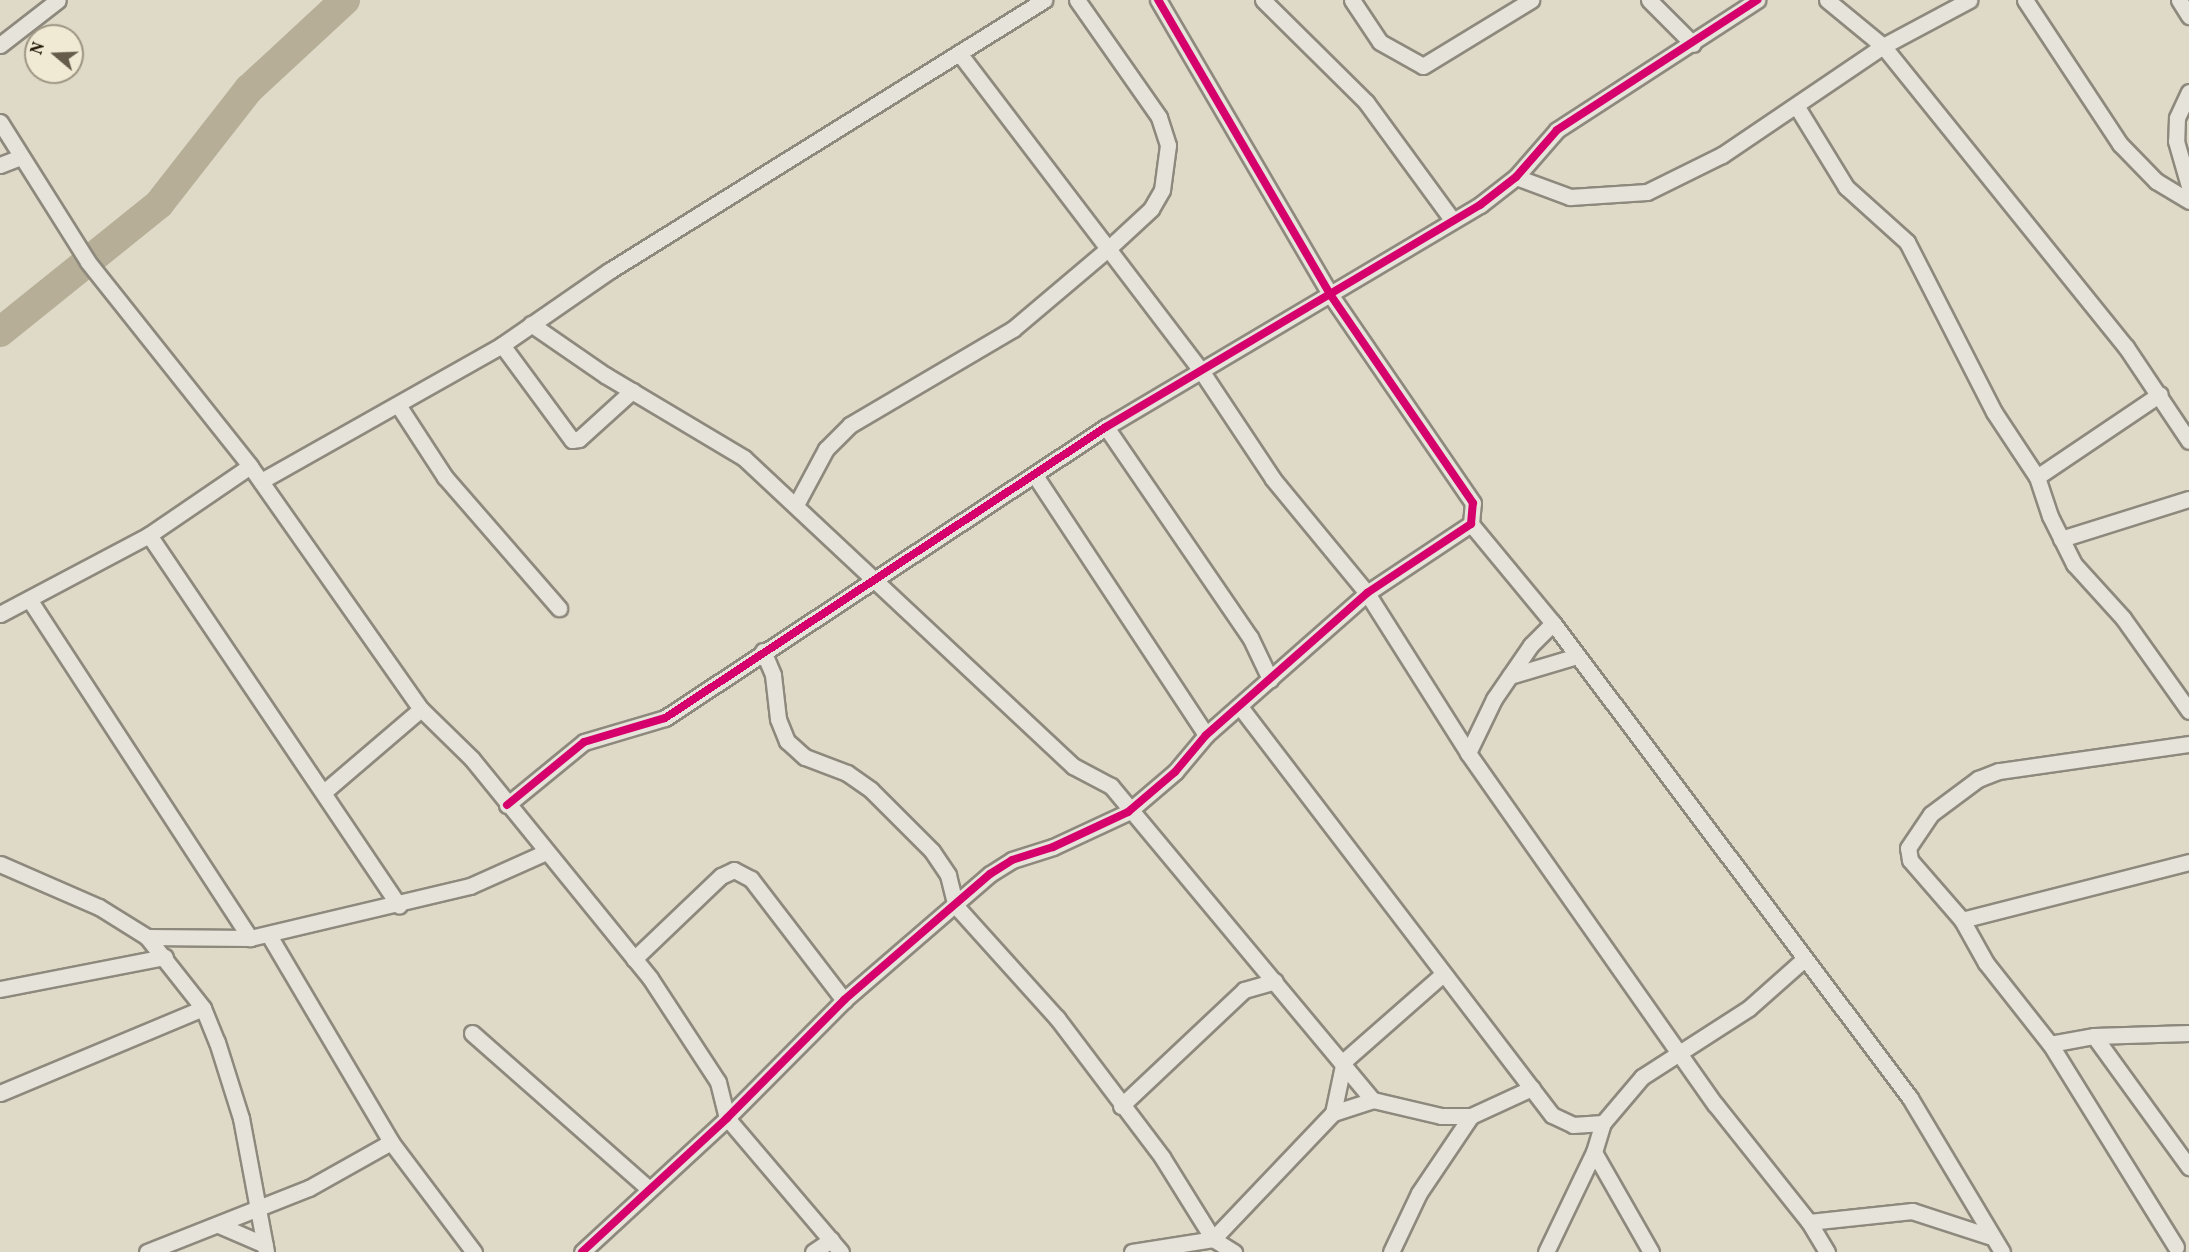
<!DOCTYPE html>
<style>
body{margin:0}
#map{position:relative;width:2189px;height:1252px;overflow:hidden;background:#dfdac8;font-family:Vollkorn,serif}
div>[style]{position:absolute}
.river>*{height:30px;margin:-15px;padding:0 15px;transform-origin:15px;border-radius:15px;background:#b6ae96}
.roads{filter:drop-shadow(2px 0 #8e897d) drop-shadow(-2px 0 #8e897d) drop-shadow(0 2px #8e897d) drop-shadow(0 -2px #8e897d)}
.street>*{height:15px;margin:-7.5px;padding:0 7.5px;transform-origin:7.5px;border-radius:7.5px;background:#e6e3db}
.cycleway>*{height:8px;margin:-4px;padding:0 4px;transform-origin:4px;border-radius:4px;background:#d6006c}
span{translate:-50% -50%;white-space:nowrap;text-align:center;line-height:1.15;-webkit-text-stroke:4.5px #f0ead5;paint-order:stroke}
.north{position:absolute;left:24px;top:24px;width:60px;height:60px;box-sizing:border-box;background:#f0ead5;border:2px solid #9e9683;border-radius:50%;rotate:289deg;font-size:16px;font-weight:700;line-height:24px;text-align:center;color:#241807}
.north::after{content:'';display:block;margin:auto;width:21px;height:27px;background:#655c4b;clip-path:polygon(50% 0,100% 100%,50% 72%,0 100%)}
</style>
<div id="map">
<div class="river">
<i style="left:0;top:332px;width:204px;rotate:-38.8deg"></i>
<i style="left:159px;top:204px;width:146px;rotate:-52deg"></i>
<i style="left:249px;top:89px;width:131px;rotate:-42.8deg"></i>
</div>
<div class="roads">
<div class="street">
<i style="left:1263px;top:0;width:145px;rotate:44.7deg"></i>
<i style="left:1366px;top:102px;width:144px;rotate:53.8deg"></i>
<i style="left:1352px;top:0;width:50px;rotate:56.3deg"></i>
<i style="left:1380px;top:42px;width:49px;rotate:29.2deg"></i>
<i style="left:1423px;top:66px;width:127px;rotate:-31.4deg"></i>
<i style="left:1649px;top:0;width:62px;rotate:45deg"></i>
<i style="left:1827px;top:0;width:72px;rotate:39.4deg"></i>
<i style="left:1883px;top:46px;width:387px;rotate:51.1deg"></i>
<i style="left:2126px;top:347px;width:113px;rotate:56.2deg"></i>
<i style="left:2025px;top:0;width:173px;rotate:56.6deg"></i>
<i style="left:2120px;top:144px;width:52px;rotate:45.8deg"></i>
<i style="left:2156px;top:181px;width:39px;rotate:31deg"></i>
<i style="left:2179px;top:0;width:19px;rotate:58deg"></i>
<i style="left:0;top:45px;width:73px;rotate:-37.8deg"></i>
<i style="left:959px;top:53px;width:397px;rotate:52.7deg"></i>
<i style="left:1200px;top:369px;width:132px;rotate:56.4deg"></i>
<i style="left:1273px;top:479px;width:148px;rotate:50.5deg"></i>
<i style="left:1367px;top:593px;width:189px;rotate:57.7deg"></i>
<i style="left:1468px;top:753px;width:429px;rotate:54.9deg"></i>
<i style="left:1715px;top:1104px;width:151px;rotate:51.5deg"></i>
<i style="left:1809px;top:1222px;width:35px;rotate:59deg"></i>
<i style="left:2189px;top:92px;width:29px;rotate:115deg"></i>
<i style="left:2177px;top:118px;width:23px;rotate:92deg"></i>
<i style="left:2176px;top:141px;width:47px;rotate:73.9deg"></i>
<i style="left:1797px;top:107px;width:94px;rotate:58.5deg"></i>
<i style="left:1846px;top:187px;width:82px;rotate:42deg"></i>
<i style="left:1907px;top:242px;width:191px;rotate:62.9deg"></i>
<i style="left:1994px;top:412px;width:78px;rotate:56.5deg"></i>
<i style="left:2037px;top:477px;width:41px;rotate:71.6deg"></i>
<i style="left:2050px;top:516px;width:54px;rotate:63.4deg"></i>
<i style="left:2074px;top:564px;width:73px;rotate:47.8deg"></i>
<i style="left:2123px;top:618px;width:114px;rotate:54.6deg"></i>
<i style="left:0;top:122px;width:165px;rotate:57.8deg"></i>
<i style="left:88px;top:262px;width:260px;rotate:51.5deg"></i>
<i style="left:250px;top:466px;width:297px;rotate:54.9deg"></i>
<i style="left:421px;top:709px;width:71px;rotate:44.4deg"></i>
<i style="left:472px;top:759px;width:282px;rotate:50.9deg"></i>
<i style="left:650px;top:978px;width:124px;rotate:56.8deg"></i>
<i style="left:718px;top:1082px;width:37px;rotate:76deg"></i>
<i style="left:727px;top:1118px;width:176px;rotate:49.6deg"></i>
<i style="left:0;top:165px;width:22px;rotate:-21deg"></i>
<i style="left:1516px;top:177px;width:58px;rotate:20.3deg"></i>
<i style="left:1570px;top:197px;width:77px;rotate:-3.7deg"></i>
<i style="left:1647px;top:192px;width:84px;rotate:-26.3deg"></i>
<i style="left:1722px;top:155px;width:194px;rotate:-34.1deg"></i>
<i style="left:1883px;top:46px;width:98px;rotate:-28.1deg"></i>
<i style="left:531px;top:324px;width:90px;rotate:34.6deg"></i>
<i style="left:605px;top:375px;width:162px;rotate:30.8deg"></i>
<i style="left:744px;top:458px;width:451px;rotate:43.1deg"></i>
<i style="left:1073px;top:766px;width:43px;rotate:27.8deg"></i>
<i style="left:1111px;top:786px;width:409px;rotate:50.2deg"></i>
<i style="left:502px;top:345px;width:118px;rotate:53.6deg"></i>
<i style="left:572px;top:440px;width:7px;rotate:-8deg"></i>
<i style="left:579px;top:439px;width:72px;rotate:-42.2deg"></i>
<i style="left:398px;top:405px;width:86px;rotate:56.9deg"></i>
<i style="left:445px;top:477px;width:174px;rotate:49deg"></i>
<i style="left:1106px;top:427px;width:255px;rotate:55.6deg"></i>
<i style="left:1250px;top:637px;width:47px;rotate:64.5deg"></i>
<i style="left:1036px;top:477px;width:309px;rotate:56.6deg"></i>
<i style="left:2037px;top:477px;width:148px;rotate:-34deg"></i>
<i style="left:261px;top:481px;width:277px;rotate:-29.4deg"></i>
<i style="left:502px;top:345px;width:130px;rotate:-34.7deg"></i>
<i style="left:609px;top:271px;width:513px;rotate:-31.92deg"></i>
<i style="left:797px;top:503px;width:61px;rotate:-61.8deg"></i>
<i style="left:826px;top:449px;width:34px;rotate:-45deg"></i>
<i style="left:850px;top:425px;width:189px;rotate:-30.5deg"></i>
<i style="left:1013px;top:329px;width:127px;rotate:-40.2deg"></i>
<i style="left:1110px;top:247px;width:56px;rotate:-42.8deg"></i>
<i style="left:1151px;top:209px;width:22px;rotate:-60deg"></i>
<i style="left:1162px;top:190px;width:45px;rotate:-82.4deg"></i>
<i style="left:1168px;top:145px;width:29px;rotate:-108deg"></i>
<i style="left:1159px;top:117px;width:143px;rotate:-125deg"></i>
<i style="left:1471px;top:524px;width:129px;rotate:50.4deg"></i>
<i style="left:1553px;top:623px;width:594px;rotate:53.07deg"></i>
<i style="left:1910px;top:1098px;width:179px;rotate:59.1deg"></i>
<i style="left:149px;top:535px;width:447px;rotate:56deg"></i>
<i style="left:2061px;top:539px;width:134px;rotate:-17.4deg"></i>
<i style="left:29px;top:599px;width:405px;rotate:56.9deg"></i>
<i style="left:0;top:614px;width:169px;rotate:-27.9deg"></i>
<i style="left:149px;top:535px;width:122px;rotate:-34.3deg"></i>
<i style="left:763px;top:651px;width:26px;rotate:67deg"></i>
<i style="left:773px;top:675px;width:44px;rotate:83.5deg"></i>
<i style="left:778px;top:719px;width:24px;rotate:68deg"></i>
<i style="left:787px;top:741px;width:24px;rotate:42deg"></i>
<i style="left:805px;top:757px;width:45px;rotate:20.9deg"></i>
<i style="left:847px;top:773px;width:29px;rotate:35deg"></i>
<i style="left:871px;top:790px;width:86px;rotate:45deg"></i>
<i style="left:932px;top:851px;width:29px;rotate:56deg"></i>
<i style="left:948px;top:875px;width:32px;rotate:76deg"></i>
<i style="left:956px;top:906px;width:151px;rotate:48deg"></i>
<i style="left:1057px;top:1018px;width:174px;rotate:52.9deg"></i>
<i style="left:1162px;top:1157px;width:97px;rotate:58.1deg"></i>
<i style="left:1213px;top:1239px;width:25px;rotate:32deg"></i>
<i style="left:1510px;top:676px;width:70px;rotate:-16.6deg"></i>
<i style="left:1241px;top:708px;width:512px;rotate:52.62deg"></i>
<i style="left:1552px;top:1115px;width:23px;rotate:25deg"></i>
<i style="left:1573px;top:1125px;width:30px;rotate:-4deg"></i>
<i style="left:1468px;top:753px;width:60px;rotate:-64.3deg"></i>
<i style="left:1494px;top:699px;width:65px;rotate:-55.6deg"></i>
<i style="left:1531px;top:645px;width:31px;rotate:-45deg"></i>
<i style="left:325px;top:791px;width:126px;rotate:-40.5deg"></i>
<i style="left:507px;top:805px;width:99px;rotate:-39.3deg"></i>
<i style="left:584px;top:742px;width:84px;rotate:-16.5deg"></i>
<i style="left:665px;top:718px;width:528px;rotate:-33.42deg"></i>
<i style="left:1106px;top:427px;width:435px;rotate:-30.7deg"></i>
<i style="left:1480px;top:205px;width:46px;rotate:-37.9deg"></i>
<i style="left:1516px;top:177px;width:62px;rotate:-48.9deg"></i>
<i style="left:1557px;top:130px;width:239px;rotate:-33deg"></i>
<i style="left:0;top:864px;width:108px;rotate:23.5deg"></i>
<i style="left:99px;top:907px;width:57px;rotate:32deg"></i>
<i style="left:147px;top:937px;width:103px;rotate:0.6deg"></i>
<i style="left:250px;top:938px;width:226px;rotate:-13.3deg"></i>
<i style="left:470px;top:886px;width:83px;rotate:-24.1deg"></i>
<i style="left:1962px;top:920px;width:234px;rotate:-14.3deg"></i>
<i style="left:147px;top:937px;width:90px;rotate:51.7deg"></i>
<i style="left:203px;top:1008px;width:37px;rotate:68deg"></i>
<i style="left:217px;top:1042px;width:80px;rotate:72.5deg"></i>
<i style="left:241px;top:1118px;width:136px;rotate:79.4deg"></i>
<i style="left:270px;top:937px;width:238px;rotate:59.4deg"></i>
<i style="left:391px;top:1142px;width:138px;rotate:53deg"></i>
<i style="left:634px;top:959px;width:120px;rotate:-43.7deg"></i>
<i style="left:721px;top:876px;width:14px;rotate:-25deg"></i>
<i style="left:734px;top:870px;width:19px;rotate:28deg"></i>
<i style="left:751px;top:879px;width:153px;rotate:52.5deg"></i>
<i style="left:0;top:989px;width:168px;rotate:-11deg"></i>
<i style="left:472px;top:1033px;width:235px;rotate:41.4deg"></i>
<i style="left:2094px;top:1036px;width:162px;rotate:54.1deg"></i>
<i style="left:2050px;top:1044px;width:45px;rotate:-10.3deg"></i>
<i style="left:2094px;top:1036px;width:95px;rotate:-1.8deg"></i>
<i style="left:0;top:1093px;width:220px;rotate:-22.7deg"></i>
<i style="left:1121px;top:1106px;width:169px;rotate:-43.3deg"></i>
<i style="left:1244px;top:990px;width:32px;rotate:-16deg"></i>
<i style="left:1333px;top:1113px;width:53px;rotate:-78.1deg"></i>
<i style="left:1344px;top:1061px;width:132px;rotate:-41.3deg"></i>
<i style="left:1809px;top:1222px;width:104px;rotate:-6.1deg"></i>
<i style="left:1912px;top:1211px;width:81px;rotate:18deg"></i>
<i style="left:219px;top:1225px;width:50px;rotate:23.5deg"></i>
<i style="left:2176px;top:1247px;width:239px;rotate:-121.8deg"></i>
<i style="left:2050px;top:1044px;width:103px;rotate:-128.3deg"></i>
<i style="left:1986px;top:963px;width:49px;rotate:-119.2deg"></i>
<i style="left:1962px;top:920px;width:79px;rotate:-130.9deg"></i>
<i style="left:1910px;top:860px;width:12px;rotate:-99deg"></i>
<i style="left:1908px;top:848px;width:41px;rotate:-55.9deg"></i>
<i style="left:1931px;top:814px;width:59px;rotate:-36.7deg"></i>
<i style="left:1978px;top:779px;width:22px;rotate:-21deg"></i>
<i style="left:1999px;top:771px;width:192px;rotate:-8.1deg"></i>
<i style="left:147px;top:1252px;width:174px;rotate:-21.6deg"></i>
<i style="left:309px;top:1188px;width:94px;rotate:-29.3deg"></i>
<i style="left:582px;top:1252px;width:197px;rotate:-42.7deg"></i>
<i style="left:727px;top:1118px;width:166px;rotate:-45.2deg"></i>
<i style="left:844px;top:1000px;width:193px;rotate:-40.8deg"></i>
<i style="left:990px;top:874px;width:26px;rotate:-32deg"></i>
<i style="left:1012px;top:860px;width:43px;rotate:-17.6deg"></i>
<i style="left:1053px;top:847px;width:83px;rotate:-25deg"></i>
<i style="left:1128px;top:812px;width:62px;rotate:-40.4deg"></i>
<i style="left:1175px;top:772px;width:48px;rotate:-50deg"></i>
<i style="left:1206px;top:735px;width:215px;rotate:-41.4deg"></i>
<i style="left:1367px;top:593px;width:125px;rotate:-33.6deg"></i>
<i style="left:1471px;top:524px;width:21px;rotate:-85deg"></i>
<i style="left:1473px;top:503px;width:253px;rotate:-124.4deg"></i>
<i style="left:1330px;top:294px;width:341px;rotate:-120.3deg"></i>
<i style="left:813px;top:1252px;width:22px;rotate:-34deg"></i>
<i style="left:1132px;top:1252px;width:82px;rotate:-9.1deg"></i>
<i style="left:1213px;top:1239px;width:174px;rotate:-46.4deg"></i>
<i style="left:1333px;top:1113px;width:42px;rotate:-18deg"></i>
<i style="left:1373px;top:1100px;width:70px;rotate:13.2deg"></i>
<i style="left:1441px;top:1116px;width:30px"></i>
<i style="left:1471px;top:1116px;width:67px;rotate:-24.7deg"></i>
<i style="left:1391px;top:1252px;width:65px;rotate:-64.6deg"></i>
<i style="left:1419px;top:1193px;width:93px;rotate:-56deg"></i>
<i style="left:1546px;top:1252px;width:111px;rotate:-64.4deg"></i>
<i style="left:1651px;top:1252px;width:115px;rotate:-119.7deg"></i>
<i style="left:1594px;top:1152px;width:30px;rotate:-73deg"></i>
<i style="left:1603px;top:1123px;width:60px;rotate:-49.7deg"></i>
<i style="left:1642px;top:1077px;width:127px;rotate:-32.8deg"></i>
<i style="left:1749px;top:1008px;width:71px;rotate:-41.6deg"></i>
</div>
</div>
<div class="cycleway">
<i style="left:507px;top:805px;width:99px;rotate:-39.3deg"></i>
<i style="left:584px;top:742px;width:84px;rotate:-16.5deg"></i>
<i style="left:665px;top:718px;width:528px;rotate:-33.42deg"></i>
<i style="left:1106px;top:427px;width:435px;rotate:-30.7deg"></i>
<i style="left:1480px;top:205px;width:46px;rotate:-37.9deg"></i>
<i style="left:1516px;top:177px;width:62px;rotate:-48.9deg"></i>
<i style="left:1557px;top:130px;width:239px;rotate:-33deg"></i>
<i style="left:582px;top:1252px;width:197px;rotate:-42.7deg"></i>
<i style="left:727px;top:1118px;width:166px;rotate:-45.2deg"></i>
<i style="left:844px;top:1000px;width:193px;rotate:-40.8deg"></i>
<i style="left:990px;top:874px;width:26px;rotate:-32deg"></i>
<i style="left:1012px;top:860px;width:43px;rotate:-17.6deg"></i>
<i style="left:1053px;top:847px;width:83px;rotate:-25deg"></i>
<i style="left:1128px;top:812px;width:62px;rotate:-40.4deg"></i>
<i style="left:1175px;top:772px;width:48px;rotate:-50deg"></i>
<i style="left:1206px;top:735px;width:215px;rotate:-41.4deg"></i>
<i style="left:1367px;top:593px;width:125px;rotate:-33.6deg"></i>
<i style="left:1471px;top:524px;width:21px;rotate:-85deg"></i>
<i style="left:1473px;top:503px;width:253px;rotate:-124.4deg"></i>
<i style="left:1330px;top:294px;width:341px;rotate:-120.3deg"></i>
</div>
<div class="north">N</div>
</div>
